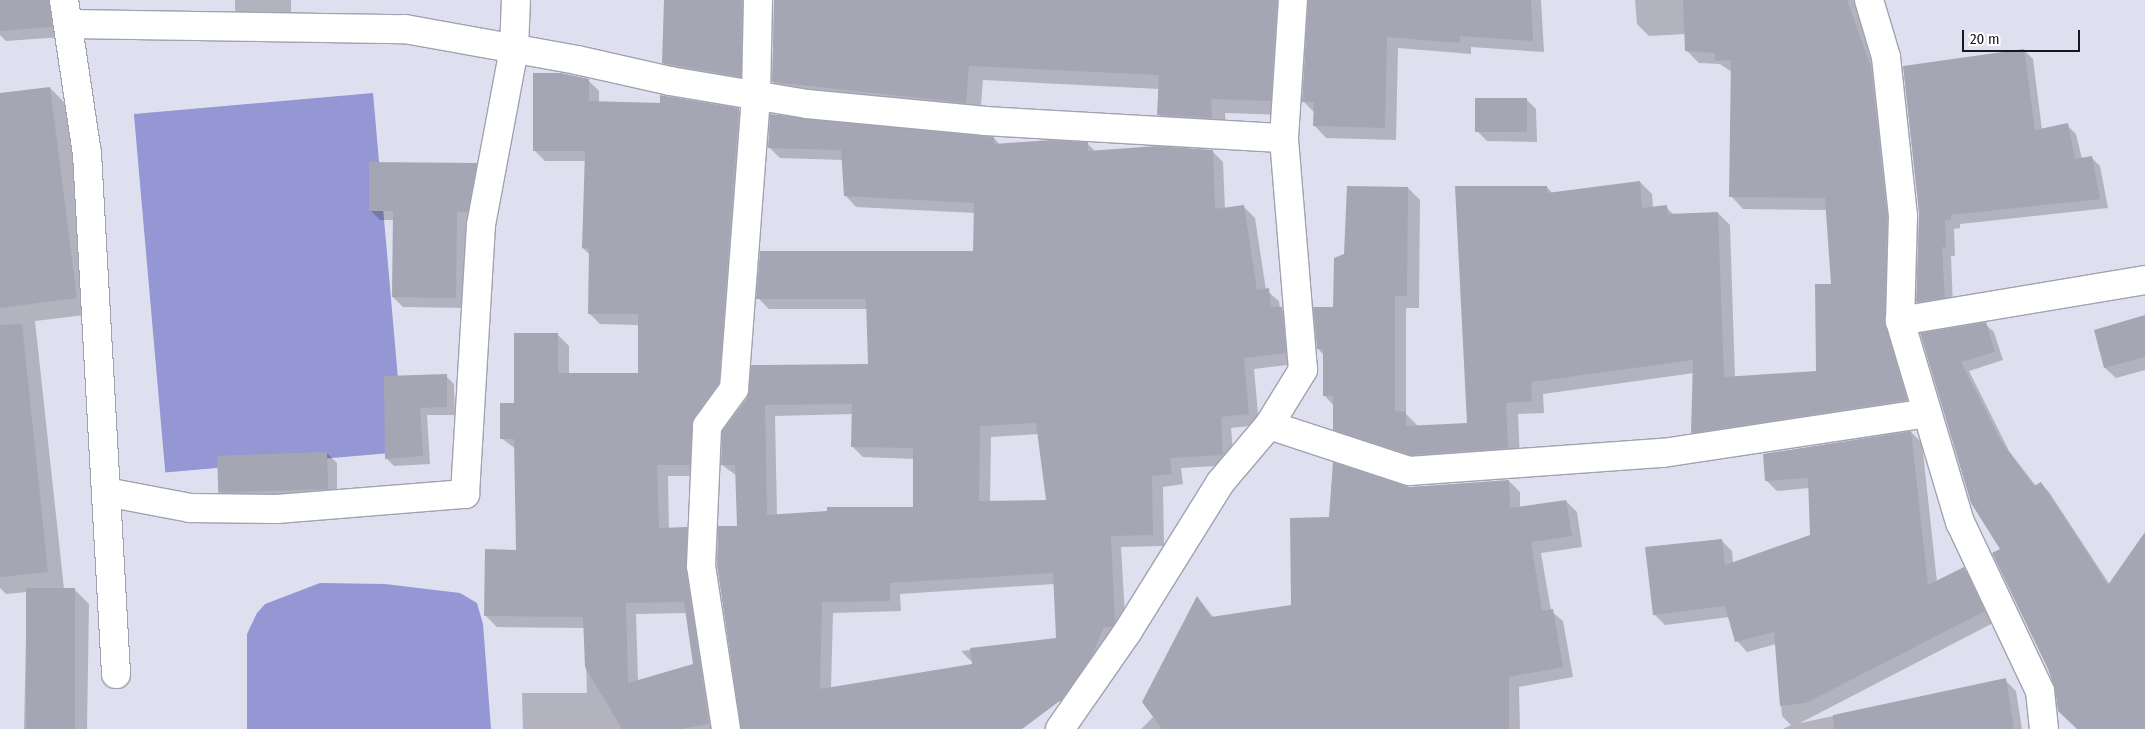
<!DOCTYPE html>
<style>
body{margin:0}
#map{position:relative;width:2145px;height:729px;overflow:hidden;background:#dfe0ef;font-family:"Fira Sans Condensed",sans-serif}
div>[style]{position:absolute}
.water>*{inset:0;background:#9497d3;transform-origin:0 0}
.shadow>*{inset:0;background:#0003}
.building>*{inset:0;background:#a5a6b4;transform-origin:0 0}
.roads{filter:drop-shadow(1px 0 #a1a2b0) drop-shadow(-1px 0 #a1a2b0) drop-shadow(0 1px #a1a2b0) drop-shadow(0 -1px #a1a2b0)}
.minor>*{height:28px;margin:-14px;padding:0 14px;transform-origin:14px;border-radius:14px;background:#fff}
span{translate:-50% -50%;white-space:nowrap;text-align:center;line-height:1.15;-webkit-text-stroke:4.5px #fff;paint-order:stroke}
.scale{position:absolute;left:1962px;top:30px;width:118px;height:22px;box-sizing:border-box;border:2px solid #17181d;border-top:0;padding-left:6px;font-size:15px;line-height:18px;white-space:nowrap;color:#17181d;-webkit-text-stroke:4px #fff;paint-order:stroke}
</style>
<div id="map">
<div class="water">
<i style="left:373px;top:93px;width:360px;height:240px;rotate:85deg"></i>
<i style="clip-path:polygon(320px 583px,385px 584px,460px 593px,477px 603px,483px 624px,491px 729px,247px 729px,247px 634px,257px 613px,265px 604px)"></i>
</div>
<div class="shadow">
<i style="clip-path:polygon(0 0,60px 0,62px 37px,6px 41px,0 35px)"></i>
<i style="clip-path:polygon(235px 0,291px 0,291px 21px,245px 20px,235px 10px)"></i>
<i style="clip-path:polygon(666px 0,767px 0,755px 91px,678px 77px,663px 63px)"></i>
<i style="clip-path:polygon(775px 0,1288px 0,1285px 115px,1225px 113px,1226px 132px,1173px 129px,1159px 115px,1159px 89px,983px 80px,980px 117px,788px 96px,773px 82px)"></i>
<i style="clip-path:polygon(1309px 0,1541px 0,1544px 52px,1471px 47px,1471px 54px,1398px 48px,1396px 140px,1326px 138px,1315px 126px,1315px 113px,1303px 101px)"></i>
<i style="clip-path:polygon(1635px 0,1854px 0,1883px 80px,1919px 412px,1704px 444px,1692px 432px,1694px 373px,1543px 394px,1544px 413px,1518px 414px,1520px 460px,1424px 467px,1346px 441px,1334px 429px,1334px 406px,1324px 395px,1324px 355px,1318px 349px,1334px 308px,1345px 254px,1408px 188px,1420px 200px,1419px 308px,1406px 308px,1406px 414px,1418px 426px,1468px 424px,1547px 187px,1553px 194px,1640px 182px,1652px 194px,1653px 208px,1666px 207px,1674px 215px,1718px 213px,1730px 225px,1735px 378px,1817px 372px,1832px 285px,1827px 210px,1743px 209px,1731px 196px,1732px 72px,1720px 64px,1699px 63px,1686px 50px,1686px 34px,1649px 36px,1637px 24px)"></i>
<i style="clip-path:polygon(2024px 50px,2033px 59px,2042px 130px,2067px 125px,2076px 134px,2082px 159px,2091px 157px,2100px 166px,2108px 208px,1960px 224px,1960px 228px,1954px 229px,1955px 256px,1951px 256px,1953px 306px,1926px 311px,1917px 302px,1920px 213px)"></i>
<i style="clip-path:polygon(evenodd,588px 80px,599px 91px,599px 103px,739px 110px,750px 121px,729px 395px,700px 476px,668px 476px,669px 529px,687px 529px,698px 540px,719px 729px,523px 729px,522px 693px,587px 693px,585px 628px,497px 627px,486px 616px,517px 551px,516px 449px,501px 438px,516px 404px,558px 335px,569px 346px,569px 374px,640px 374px,640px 325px,600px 324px,589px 313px,590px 255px,583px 248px,586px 161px,545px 161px,534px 150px,588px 80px,687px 613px,695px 665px,638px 681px,636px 614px,687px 613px)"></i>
<i style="clip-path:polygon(50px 88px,66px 104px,93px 314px,35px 321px,64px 589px,75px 590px,89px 604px,87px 729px,24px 729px,27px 592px,6px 594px,0 588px,0 94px)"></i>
<i style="clip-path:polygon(1526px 99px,1536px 109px,1537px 142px,1487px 141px,1476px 130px)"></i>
<i style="clip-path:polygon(evenodd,994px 138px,1000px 145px,1088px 144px,1095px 151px,1212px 151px,1223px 162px,1225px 209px,1244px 207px,1255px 218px,1266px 290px,1279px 301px,1280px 308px,1293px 319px,1296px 364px,1254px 369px,1259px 425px,1231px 428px,1234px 465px,1181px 468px,1183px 484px,1163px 487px,1164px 546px,1121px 547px,1126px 634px,1074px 708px,970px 660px,961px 651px,1057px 639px,1054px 584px,900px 594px,901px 611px,833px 613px,831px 689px,1007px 729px,742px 729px,737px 476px,722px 465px,748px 398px,870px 365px,867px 309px,769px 309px,758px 298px,974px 252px,975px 213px,856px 207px,845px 195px,843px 160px,780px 158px,769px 147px,994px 138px,853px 414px,852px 446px,863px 457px,914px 459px,914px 508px,777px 515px,775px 416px,853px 414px,994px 138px,1039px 434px,1047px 501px,990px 502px,991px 437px,1039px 434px)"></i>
<i style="clip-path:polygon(476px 164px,486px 174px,477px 221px,467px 221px,466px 308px,403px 307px,393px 297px,394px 220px,380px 220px,370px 210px)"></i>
<i style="clip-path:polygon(2145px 317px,2145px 370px,2116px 378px,2105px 368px,2095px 331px)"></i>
<i style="clip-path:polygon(1985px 324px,1994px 332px,2003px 360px,1969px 371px,2009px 451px,2036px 486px,2040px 483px,2049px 492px,2110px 585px,2145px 534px,2145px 729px,2079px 729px,1994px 554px,2002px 549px,1922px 334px)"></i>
<i style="clip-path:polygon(446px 376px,454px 384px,455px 415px,427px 415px,430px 464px,394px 466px,386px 458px,385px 377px)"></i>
<i style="clip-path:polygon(1911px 432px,1922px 443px,1937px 582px,1964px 569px,1974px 579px,1995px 622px,1800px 723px,2005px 680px,2016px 691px,2022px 729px,1783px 729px,1791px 725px,1782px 716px,1776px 644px,1747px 652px,1737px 641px,1730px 617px,1665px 625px,1654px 614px,1721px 540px,1732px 551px,1733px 563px,1811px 536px,1809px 488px,1777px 491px,1766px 480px)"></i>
<i style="clip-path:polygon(327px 453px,337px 463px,337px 498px,229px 500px,219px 490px)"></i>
<i style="clip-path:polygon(1509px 481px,1520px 492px,1520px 507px,1566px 501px,1577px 512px,1582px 547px,1541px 553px,1551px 611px,1563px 621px,1573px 677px,1519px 687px,1520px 729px,1141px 729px,1154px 716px,1198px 598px,1214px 618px,1292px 606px,1331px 519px,1331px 485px,1410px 488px)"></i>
</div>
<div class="building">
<i style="clip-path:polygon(0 0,49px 0,52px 27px,0 31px)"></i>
<i style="clip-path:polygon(664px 0,742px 0,741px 77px,662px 63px)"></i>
<i style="clip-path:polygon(774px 0,1277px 0,1271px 101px,1211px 99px,1212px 118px,1157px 115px,1159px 75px,969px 66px,966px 103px,772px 82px)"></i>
<i style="clip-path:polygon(1308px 0,1531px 0,1533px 41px,1460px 36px,1460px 43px,1387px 37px,1385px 128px,1313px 126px,1314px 102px,1302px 102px)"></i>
<i style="clip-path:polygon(1683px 0,1847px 0,1871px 67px,1887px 216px,1885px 323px,1907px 400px,1691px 433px,1693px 360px,1531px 382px,1532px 401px,1506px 403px,1508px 448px,1411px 455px,1333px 430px,1333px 396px,1323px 396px,1323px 349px,1317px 349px,1313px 307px,1333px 307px,1334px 258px,1344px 254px,1347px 186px,1408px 187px,1407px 296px,1395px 296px,1395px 411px,1406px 412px,1406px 426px,1467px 423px,1455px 186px,1547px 186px,1547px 193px,1640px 181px,1642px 208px,1667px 205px,1668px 214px,1718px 212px,1724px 377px,1816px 371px,1815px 284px,1831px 284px,1825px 198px,1729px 197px,1731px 60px,1715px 61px,1715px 53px,1685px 51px)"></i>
<i style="clip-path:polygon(2024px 49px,2035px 130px,2068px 123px,2075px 159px,2092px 156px,2100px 199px,1951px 215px,1951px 220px,1945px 220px,1946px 247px,1942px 247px,1945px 298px,1916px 302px,1919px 213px,1903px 66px)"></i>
<i style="clip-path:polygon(evenodd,533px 73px,561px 73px,589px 79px,589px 101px,660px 103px,660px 95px,739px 108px,719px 383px,694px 417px,690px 465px,657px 465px,659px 528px,687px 527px,686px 568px,709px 724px,681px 729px,622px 729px,585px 667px,583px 617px,484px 616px,485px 549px,516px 550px,514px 439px,500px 439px,500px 403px,514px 403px,514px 333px,558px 333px,558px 373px,638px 373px,638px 314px,588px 314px,589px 249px,582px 248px,585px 151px,533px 151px,533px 73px,684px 602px,693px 664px,628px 683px,626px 603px,684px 602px)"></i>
<i style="clip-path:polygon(50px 87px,77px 298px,0 308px,0 93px)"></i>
<i style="left:1527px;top:98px;width:34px;height:52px;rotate:90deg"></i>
<i style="clip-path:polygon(evenodd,770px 114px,994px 137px,994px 144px,1051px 140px,1088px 142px,1088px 151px,1157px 146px,1213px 150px,1215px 209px,1244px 205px,1257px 290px,1269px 288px,1271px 307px,1282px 307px,1286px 353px,1244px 358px,1249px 414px,1221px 417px,1223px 455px,1170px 458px,1172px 474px,1152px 476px,1153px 535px,1111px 536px,1115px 622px,1112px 627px,1104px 627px,1091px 658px,1061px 700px,1022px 729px,741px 729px,717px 565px,718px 526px,737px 526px,735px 465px,721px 465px,722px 431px,747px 398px,751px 365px,868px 364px,866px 299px,756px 299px,760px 251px,973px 251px,974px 203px,844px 196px,841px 150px,768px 148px,770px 114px,852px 404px,851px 447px,913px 448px,913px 507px,827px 507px,827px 511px,767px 515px,765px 405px,852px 404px,770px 114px,1036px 423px,1046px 500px,979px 501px,980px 426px,1036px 423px,770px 114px,1053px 573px,1056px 638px,970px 648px,972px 664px,820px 689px,822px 602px,890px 601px,890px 583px,1053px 573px)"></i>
<i style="clip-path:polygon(369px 162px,477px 163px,468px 212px,457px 212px,456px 298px,392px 297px,393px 211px,369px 211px)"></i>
<i style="clip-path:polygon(2145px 315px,2145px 357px,2104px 368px,2094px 330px)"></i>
<i style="clip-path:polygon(1986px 322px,1995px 352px,1961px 362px,2001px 441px,2034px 486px,2041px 482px,2108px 585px,2145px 532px,2145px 729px,2077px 729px,2058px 711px,2055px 689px,2048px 669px,1992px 553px,2000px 549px,1971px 503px,1920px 333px)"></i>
<i style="clip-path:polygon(22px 324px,48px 572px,0 577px,0 325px)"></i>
<i style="clip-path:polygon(447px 374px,447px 407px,420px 408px,423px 456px,385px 459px,384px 376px)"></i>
<i style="clip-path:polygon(1911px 431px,1928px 585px,1964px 567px,1985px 611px,1806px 703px,1780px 706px,1774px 632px,1735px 642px,1725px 606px,1653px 615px,1645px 547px,1722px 539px,1725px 565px,1810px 535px,1808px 478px,1765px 481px,1763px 454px)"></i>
<i style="left:327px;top:452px;width:37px;height:110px;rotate:88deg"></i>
<i style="clip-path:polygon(1333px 462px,1410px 487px,1509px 480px,1510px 508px,1566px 500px,1572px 536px,1531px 542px,1542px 611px,1553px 609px,1563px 667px,1509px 677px,1509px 729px,1162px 729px,1142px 702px,1197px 596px,1211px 617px,1291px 605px,1290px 518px,1329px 517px)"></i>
<i style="left:26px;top:588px;width:49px;height:141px"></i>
<i style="clip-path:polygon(2006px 678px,2014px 729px,1834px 729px,1833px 715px)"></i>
</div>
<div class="roads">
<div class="minor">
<i style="left:64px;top:0;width:155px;rotate:81.5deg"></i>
<i style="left:87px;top:153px;width:522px;rotate:86.81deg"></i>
<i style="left:1869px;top:0;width:59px;rotate:73.4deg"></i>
<i style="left:1886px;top:57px;width:159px;rotate:83.9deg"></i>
<i style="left:1903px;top:215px;width:106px;rotate:91.6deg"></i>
<i style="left:1900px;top:321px;width:210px;rotate:73.4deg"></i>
<i style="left:1960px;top:522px;width:187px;rotate:64.7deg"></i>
<i style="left:2040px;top:691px;width:38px;rotate:84deg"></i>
<i style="left:68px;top:24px;width:337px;rotate:0.9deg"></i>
<i style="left:405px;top:29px;width:175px;rotate:10.2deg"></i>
<i style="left:577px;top:60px;width:95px;rotate:12.7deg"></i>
<i style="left:670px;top:81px;width:139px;rotate:9.5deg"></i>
<i style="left:807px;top:104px;width:180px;rotate:5.4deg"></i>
<i style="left:986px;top:121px;width:298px;rotate:3.3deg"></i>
<i style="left:1900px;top:321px;width:248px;rotate:-9.5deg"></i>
<i style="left:1269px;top:425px;width:147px;rotate:18.2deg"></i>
<i style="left:1409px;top:471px;width:255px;rotate:-4.1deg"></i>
<i style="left:1663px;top:453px;width:267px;rotate:-8.6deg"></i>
<i style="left:106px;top:492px;width:86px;rotate:10.8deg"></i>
<i style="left:190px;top:508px;width:87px;rotate:0.7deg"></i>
<i style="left:277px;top:509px;width:189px;rotate:-4.6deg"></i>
<i style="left:465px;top:494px;width:269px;rotate:-86.6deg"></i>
<i style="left:481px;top:225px;width:179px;rotate:-79.4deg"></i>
<i style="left:514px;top:49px;width:49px;rotate:-87.7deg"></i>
<i style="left:726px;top:729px;width:165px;rotate:-98.7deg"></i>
<i style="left:701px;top:566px;width:140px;rotate:-87.5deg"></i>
<i style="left:707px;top:426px;width:46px;rotate:-53.9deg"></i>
<i style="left:734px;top:389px;width:295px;rotate:-85.7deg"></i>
<i style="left:756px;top:95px;width:95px;rotate:-88.8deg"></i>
<i style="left:1060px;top:729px;width:119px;rotate:-55.2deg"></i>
<i style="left:1128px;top:631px;width:174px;rotate:-58.1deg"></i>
<i style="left:1220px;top:483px;width:76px;rotate:-49.8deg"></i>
<i style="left:1269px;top:425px;width:65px;rotate:-58.3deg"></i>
<i style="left:1303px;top:370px;width:233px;rotate:-94.7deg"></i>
<i style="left:1284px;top:138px;width:138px;rotate:-86.3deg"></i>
</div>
</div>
<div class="scale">20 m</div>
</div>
